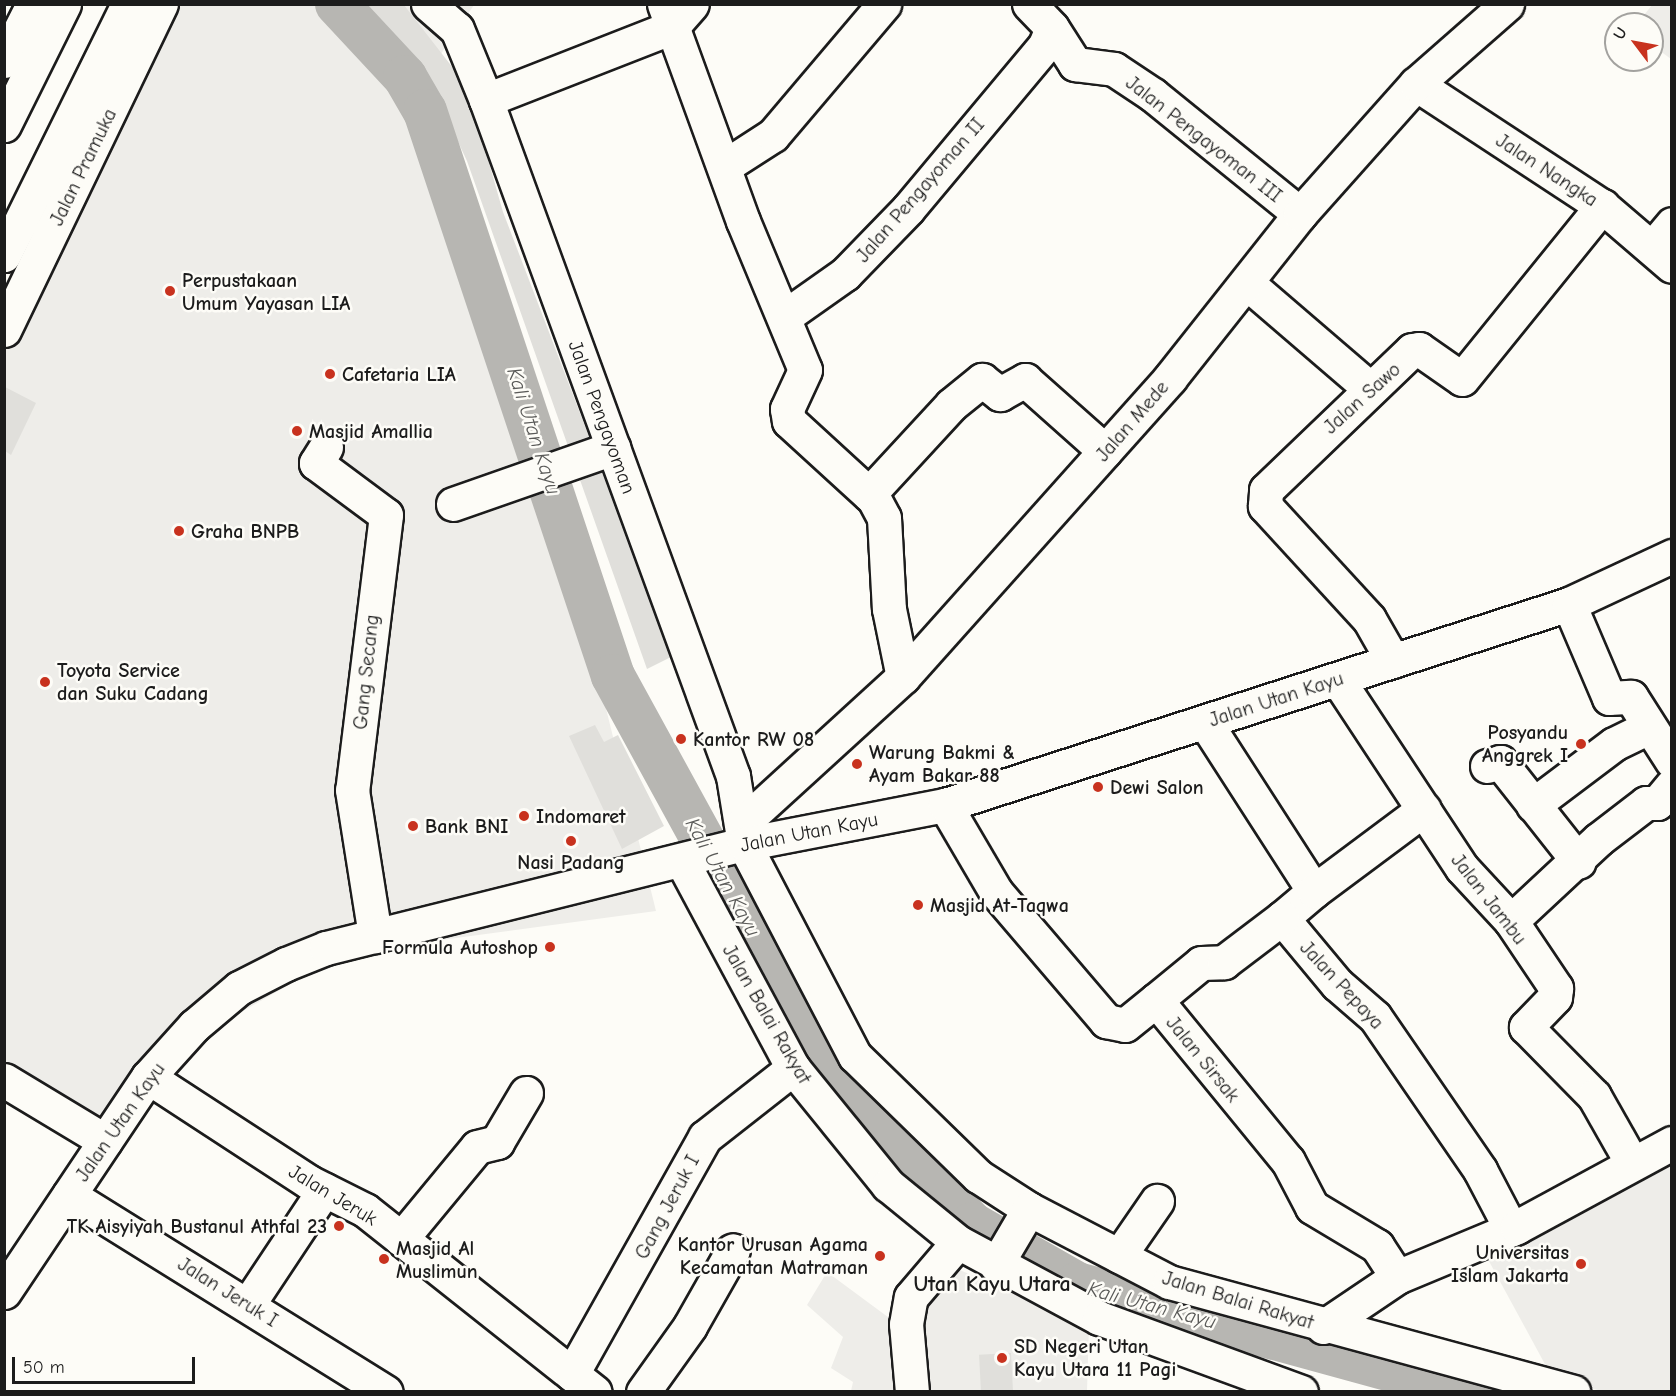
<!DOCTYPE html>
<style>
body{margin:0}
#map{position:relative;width:1676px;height:1396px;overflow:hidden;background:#fdfcf7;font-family:"Comic Neue",sans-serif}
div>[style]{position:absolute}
.built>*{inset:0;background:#eeede9}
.green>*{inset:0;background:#e0dfdb;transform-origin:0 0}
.river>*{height:44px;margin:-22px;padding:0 22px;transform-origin:22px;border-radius:22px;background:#b7b6b2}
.roads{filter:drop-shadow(2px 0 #1c1c1c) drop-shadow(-2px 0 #1c1c1c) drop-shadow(0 2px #1c1c1c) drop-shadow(0 -2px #1c1c1c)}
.minor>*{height:33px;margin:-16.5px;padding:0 16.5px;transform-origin:16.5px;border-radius:16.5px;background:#fdfcf7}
.major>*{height:33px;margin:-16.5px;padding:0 16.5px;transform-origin:16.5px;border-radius:16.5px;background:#fdfcf7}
.dots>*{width:16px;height:16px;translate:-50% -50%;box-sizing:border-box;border:3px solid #fdfcf7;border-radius:50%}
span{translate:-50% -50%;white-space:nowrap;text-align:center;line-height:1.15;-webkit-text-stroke:5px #fdfcf7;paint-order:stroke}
.street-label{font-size:20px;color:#1c1c1c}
.poi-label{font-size:20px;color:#1c1c1c;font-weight:700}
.left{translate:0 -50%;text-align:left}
.right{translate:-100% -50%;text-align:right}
.water-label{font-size:21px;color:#5a5a58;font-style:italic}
.quarter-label{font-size:22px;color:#1c1c1c;font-weight:700}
.frame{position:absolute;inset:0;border:6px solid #1c1c1c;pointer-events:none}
.north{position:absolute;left:1604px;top:12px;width:60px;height:60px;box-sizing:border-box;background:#fdfcf7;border:2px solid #a3a29f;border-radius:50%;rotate:302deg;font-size:16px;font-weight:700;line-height:24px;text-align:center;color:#1c1c1c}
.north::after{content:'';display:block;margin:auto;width:21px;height:27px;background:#c8321e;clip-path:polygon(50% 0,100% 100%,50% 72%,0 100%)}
.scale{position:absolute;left:12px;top:1357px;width:183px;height:27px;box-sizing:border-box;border:3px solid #1c1c1c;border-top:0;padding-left:8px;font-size:18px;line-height:21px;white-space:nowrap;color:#1c1c1c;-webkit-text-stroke:4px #fdfcf7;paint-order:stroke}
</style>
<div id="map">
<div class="built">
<i style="clip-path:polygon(160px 5px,474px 5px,422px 82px,496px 263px,656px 911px,344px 953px,196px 1038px,120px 1147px,5px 1092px,4px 319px)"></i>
<i style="clip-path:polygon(1652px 5px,1671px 5px,1671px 59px,1652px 45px,1652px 24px,1637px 24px)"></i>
<i style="clip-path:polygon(1671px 1144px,1671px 1391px,1602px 1391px,1553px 1379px,1484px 1252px)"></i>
<i style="clip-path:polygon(955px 1268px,1089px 1325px,1087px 1391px,917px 1391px,913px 1302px)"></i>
<i style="clip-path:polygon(827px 1272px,896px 1323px,905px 1391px,851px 1391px,853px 1382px,831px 1368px,843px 1337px,807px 1305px)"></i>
</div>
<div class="green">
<i style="clip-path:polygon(358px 5px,404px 5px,467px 86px,503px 212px,673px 656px,647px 669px,467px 161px,433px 88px)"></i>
<i style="clip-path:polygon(5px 387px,36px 403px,11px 455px,5px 451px)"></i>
<i style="clip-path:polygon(595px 725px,604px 742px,618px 735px,664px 826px,622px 849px,569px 736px)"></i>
<i style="left:1011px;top:1353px;width:38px;height:32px;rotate:87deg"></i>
</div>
<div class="river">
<i style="left:337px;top:4px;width:100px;rotate:47deg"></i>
<i style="left:405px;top:77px;width:39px;rotate:60deg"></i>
<i style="left:425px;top:111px;width:595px;rotate:71.6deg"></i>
<i style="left:613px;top:676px;width:463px;rotate:61.3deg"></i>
<i style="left:835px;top:1082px;width:197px;rotate:46deg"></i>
<i style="left:972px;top:1224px;width:121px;rotate:29.7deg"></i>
<i style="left:1077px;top:1284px;width:410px;rotate:15.3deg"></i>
</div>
<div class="roads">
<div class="minor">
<i style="left:428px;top:4px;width:38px;rotate:41deg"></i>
<i style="left:457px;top:29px;width:77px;rotate:67.8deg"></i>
<i style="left:486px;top:100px;width:720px;rotate:69.93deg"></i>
<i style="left:733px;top:776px;width:69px;rotate:80.8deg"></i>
<i style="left:744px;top:844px;width:239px;rotate:62.4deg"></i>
<i style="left:855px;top:1056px;width:172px;rotate:44.3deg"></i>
<i style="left:978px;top:1176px;width:61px;rotate:32.9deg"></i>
<i style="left:1029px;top:1209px;width:158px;rotate:27.5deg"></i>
<i style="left:1169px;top:1282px;width:419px;rotate:15.2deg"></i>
<i style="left:664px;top:4px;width:231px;rotate:70deg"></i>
<i style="left:743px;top:221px;width:161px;rotate:67.4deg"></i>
<i style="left:805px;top:370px;width:43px;rotate:114.8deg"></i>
<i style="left:787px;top:409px;width:12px;rotate:81deg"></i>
<i style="left:789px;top:421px;width:115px;rotate:42.5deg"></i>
<i style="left:874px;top:499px;width:21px;rotate:62deg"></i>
<i style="left:884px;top:518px;width:91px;rotate:86.9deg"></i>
<i style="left:889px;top:609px;width:69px;rotate:78.4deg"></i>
<i style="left:1029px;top:4px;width:33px;rotate:46deg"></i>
<i style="left:1052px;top:28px;width:43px;rotate:57.4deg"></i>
<i style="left:1075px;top:64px;width:39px;rotate:7deg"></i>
<i style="left:1114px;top:69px;width:47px;rotate:33.7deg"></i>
<i style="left:1153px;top:95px;width:189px;rotate:39deg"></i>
<i style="left:1416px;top:84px;width:222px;rotate:33.3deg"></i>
<i style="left:1602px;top:206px;width:92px;rotate:40.6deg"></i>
<i style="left:486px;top:100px;width:200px;rotate:-21.4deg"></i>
<i style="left:672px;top:27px;width:30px;rotate:-49deg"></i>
<i style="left:725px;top:166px;width:57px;rotate:-32.9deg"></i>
<i style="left:773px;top:135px;width:172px;rotate:-49.7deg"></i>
<i style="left:1652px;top:248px;width:31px;rotate:-50deg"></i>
<i style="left:1247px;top:283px;width:160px;rotate:40.7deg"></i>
<i style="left:784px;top:317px;width:75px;rotate:-35.2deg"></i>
<i style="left:845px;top:274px;width:91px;rotate:-45.9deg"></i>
<i style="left:908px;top:209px;width:214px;rotate:-50.1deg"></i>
<i style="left:1045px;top:45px;width:18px;rotate:-68deg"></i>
<i style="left:326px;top:447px;width:19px;rotate:122deg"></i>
<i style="left:316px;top:463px;width:87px;rotate:36.6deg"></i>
<i style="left:386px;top:515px;width:277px;rotate:97deg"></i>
<i style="left:352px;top:790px;width:148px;rotate:81deg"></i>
<i style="left:869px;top:494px;width:121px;rotate:-47.3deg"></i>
<i style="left:951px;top:405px;width:40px;rotate:-39deg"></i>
<i style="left:982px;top:380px;width:23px;rotate:38deg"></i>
<i style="left:1000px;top:394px;width:29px;rotate:-29deg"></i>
<i style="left:1025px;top:380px;width:107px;rotate:41.6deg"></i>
<i style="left:453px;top:504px;width:170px;rotate:-19.3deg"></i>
<i style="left:1569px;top:604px;width:102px;rotate:66.9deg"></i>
<i style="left:1609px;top:698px;width:22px;rotate:-3deg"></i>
<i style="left:1631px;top:697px;width:76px;rotate:57.4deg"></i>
<i style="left:1393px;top:661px;width:48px;rotate:-119.7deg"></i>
<i style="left:1369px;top:619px;width:154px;rotate:-132.6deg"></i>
<i style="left:1265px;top:506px;width:16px;rotate:-86deg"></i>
<i style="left:1266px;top:490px;width:202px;rotate:-43.8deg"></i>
<i style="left:1412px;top:350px;width:7px;rotate:-8deg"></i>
<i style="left:1419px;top:349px;width:52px;rotate:34.9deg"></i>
<i style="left:1462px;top:379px;width:223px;rotate:-51deg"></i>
<i style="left:1338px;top:680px;width:225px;rotate:56.6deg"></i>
<i style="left:1462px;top:868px;width:72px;rotate:47.2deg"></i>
<i style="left:1511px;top:921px;width:81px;rotate:56.1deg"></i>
<i style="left:1556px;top:988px;width:9px;rotate:96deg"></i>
<i style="left:1555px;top:997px;width:42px;rotate:134deg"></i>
<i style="left:1526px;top:1027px;width:97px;rotate:45.4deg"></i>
<i style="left:1594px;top:1096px;width:77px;rotate:60.4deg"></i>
<i style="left:1205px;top:722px;width:201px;rotate:57.2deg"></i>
<i style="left:1314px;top:891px;width:42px;rotate:139.8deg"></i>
<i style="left:1282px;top:918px;width:86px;rotate:50.2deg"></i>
<i style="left:1337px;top:984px;width:50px;rotate:41deg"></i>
<i style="left:1375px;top:1017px;width:186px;rotate:55.5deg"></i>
<i style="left:1480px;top:1170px;width:67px;rotate:62.3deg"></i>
<i style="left:1487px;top:766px;width:14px;rotate:-17deg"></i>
<i style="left:1500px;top:762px;width:127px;rotate:51.7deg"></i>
<i style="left:945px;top:805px;width:101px;rotate:59.6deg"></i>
<i style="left:996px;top:892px;width:170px;rotate:49.5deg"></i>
<i style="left:1106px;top:1021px;width:19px;rotate:12deg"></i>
<i style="left:1125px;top:1025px;width:40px;rotate:-39deg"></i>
<i style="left:1156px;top:1000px;width:208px;rotate:50.7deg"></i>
<i style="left:1288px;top:1161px;width:52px;rotate:62.4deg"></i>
<i style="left:1312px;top:1207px;width:76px;rotate:31deg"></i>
<i style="left:1377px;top:1246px;width:37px;rotate:57deg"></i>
<i style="left:1533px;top:805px;width:101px;rotate:-37deg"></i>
<i style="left:1614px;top:744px;width:39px;rotate:-26deg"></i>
<i style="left:743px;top:823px;width:217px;rotate:-42.4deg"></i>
<i style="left:903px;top:677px;width:401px;rotate:-48.2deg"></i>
<i style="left:1170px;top:378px;width:209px;rotate:-51.6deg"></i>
<i style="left:1300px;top:214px;width:174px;rotate:-48.3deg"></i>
<i style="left:1416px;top:84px;width:121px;rotate:-41.3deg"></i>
<i style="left:683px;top:863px;width:233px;rotate:61.8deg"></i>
<i style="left:793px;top:1068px;width:151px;rotate:50.9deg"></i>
<i style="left:888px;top:1185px;width:90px;rotate:39.2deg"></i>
<i style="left:958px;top:1242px;width:160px;rotate:28.3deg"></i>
<i style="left:1099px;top:1318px;width:215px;rotate:20.1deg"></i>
<i style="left:1314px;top:891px;width:137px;rotate:-36.7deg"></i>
<i style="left:1511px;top:921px;width:120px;rotate:-43deg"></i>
<i style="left:1599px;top:839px;width:59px;rotate:-37.5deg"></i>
<i style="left:1646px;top:803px;width:11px"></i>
<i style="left:1657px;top:803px;width:23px;rotate:-50deg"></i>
<i style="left:1156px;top:1000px;width:58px;rotate:-39.4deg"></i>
<i style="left:1201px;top:963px;width:23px;rotate:-2deg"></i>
<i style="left:1224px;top:962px;width:73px;rotate:-37.2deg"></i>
<i style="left:148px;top:1077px;width:192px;rotate:33.1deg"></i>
<i style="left:309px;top:1182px;width:63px;rotate:26.6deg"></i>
<i style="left:365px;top:1210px;width:293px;rotate:38.4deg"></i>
<i style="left:4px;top:1080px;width:118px;rotate:31.1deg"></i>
<i style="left:69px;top:1195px;width:373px;rotate:31.9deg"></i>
<i style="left:401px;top:1239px;width:119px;rotate:-50.4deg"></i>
<i style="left:477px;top:1147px;width:21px;rotate:-14deg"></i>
<i style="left:497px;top:1142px;width:57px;rotate:-59.4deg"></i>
<i style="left:1119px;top:1256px;width:67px;rotate:-55.4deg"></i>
<i style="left:996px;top:1265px;width:65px;rotate:-59.5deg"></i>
<i style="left:4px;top:1292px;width:259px;rotate:-56.2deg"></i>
<i style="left:148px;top:1077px;width:69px;rotate:-48deg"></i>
<i style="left:194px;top:1026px;width:59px;rotate:-40.2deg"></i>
<i style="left:239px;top:988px;width:53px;rotate:-27.1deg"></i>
<i style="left:286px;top:964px;width:43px;rotate:-21.8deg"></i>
<i style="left:326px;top:948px;width:431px;rotate:-14deg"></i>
<i style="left:744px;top:844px;width:205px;rotate:-11deg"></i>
<i style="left:945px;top:805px;width:656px;rotate:-17.85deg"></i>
<i style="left:1569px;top:604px;width:114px;rotate:-25deg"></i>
<i style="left:249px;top:1303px;width:136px;rotate:-56.4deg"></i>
<i style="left:1323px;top:1327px;width:89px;rotate:-34deg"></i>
<i style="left:1397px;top:1277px;width:130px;rotate:-22.6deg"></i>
<i style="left:1517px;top:1227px;width:176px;rotate:-28.5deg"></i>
<i style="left:572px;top:1374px;width:272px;rotate:-60.7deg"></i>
<i style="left:705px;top:1137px;width:112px;rotate:-38.1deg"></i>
<i style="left:643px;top:1392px;width:81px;rotate:-54.5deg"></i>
<i style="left:690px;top:1326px;width:87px;rotate:-60.5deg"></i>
<i style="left:912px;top:1392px;width:68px;rotate:-95deg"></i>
<i style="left:906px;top:1324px;width:27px;rotate:-80deg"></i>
<i style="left:911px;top:1297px;width:72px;rotate:-49.5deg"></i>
</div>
<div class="major">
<i style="left:4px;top:61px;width:64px;rotate:-63deg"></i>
<i style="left:4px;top:125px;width:135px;rotate:-63.6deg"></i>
<i style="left:4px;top:255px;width:280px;rotate:-63.7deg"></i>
<i style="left:4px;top:330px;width:362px;rotate:-64.3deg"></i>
</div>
</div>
<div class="dots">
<i style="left:170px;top:291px;background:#c8321e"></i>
<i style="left:330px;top:374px;background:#c8321e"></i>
<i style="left:297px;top:431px;background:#c8321e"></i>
<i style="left:179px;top:531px;background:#c8321e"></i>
<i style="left:45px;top:682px;background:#c8321e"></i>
<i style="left:681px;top:739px;background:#c8321e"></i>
<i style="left:1581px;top:744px;background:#c8321e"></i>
<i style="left:857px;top:764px;background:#c8321e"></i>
<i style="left:1098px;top:787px;background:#c8321e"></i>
<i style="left:524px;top:816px;background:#c8321e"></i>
<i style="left:413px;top:826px;background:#c8321e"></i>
<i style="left:571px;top:841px;background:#c8321e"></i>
<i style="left:918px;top:905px;background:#c8321e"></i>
<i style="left:550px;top:947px;background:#c8321e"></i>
<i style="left:339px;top:1226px;background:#c8321e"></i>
<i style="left:880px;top:1256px;background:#c8321e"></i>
<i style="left:384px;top:1259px;background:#c8321e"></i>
<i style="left:1581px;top:1264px;background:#c8321e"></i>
<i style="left:1002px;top:1358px;background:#c8321e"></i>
</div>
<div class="street-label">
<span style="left:1204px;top:139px;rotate:38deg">Jalan Pengayoman III</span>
<span style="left:83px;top:167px;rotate:-64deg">Jalan Pramuka</span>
<span style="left:1547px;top:170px;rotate:33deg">Jalan Nangka</span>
<span style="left:920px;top:190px;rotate:-49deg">Jalan Pengayoman II</span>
<span style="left:1362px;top:398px;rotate:-42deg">Jalan Sawo</span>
<span style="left:602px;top:417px;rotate:70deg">Jalan Pengayoman</span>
<span style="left:1132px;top:421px;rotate:-49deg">Jalan Mede</span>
<span style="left:366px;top:672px;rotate:-84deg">Gang Secang</span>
<span style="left:1276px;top:699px;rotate:-18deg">Jalan Utan Kayu</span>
<span style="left:809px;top:832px;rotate:-11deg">Jalan Utan Kayu</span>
<span style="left:1489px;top:899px;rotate:52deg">Jalan Jambu</span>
<span style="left:1342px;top:985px;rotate:47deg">Jalan Pepaya</span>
<span style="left:767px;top:1014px;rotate:60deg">Jalan Balai Rakyat</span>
<span style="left:1203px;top:1059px;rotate:51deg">Jalan Sirsak</span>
<span style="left:120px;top:1122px;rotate:-55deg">Jalan Utan Kayu</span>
<span style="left:333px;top:1195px;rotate:31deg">Jalan Jeruk</span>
<span style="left:667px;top:1207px;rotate:-62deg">Gang Jeruk I</span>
<span style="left:228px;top:1292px;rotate:32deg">Jalan Jeruk I</span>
<span style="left:1238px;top:1300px;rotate:17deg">Jalan Balai Rakyat</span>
</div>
<div class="poi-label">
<span class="left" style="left:182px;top:292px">Perpustakaan<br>Umum Yayasan LIA</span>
<span class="left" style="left:342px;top:374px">Cafetaria LIA</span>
<span class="left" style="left:309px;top:431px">Masjid Amallia</span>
<span class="left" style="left:191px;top:531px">Graha BNPB</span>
<span class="left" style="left:57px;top:682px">Toyota Service<br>dan Suku Cadang</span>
<span class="right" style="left:1568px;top:744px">Posyandu<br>Anggrek I</span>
<span class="left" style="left:693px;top:739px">Kantor RW 08</span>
<span class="left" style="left:869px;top:764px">Warung Bakmi &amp;<br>Ayam Bakar 88</span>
<span class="left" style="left:1110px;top:787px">Dewi Salon</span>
<span class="left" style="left:536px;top:816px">Indomaret</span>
<span class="left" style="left:425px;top:826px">Bank BNI</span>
<span style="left:571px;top:862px">Nasi Padang</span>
<span class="left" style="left:930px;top:905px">Masjid At-Taqwa</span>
<span class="right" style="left:538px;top:947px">Formula Autoshop</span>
<span class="right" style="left:327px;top:1226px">TK Aisyiyah Bustanul Athfal 23</span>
<span class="right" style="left:868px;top:1256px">Kantor Urusan Agama<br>Kecamatan Matraman</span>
<span class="left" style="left:396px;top:1260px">Masjid Al<br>Muslimun</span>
<span class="right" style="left:1569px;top:1264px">Universitas<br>Islam Jakarta</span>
<span class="left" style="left:1014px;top:1358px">SD Negeri Utan<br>Kayu Utara 11 Pagi</span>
</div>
<div class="water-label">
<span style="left:534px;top:431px;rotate:72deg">Kali Utan Kayu</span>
<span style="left:723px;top:877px;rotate:61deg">Kali Utan Kayu</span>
<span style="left:1152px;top:1305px;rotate:15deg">Kali Utan Kayu</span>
</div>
<div class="quarter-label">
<span style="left:992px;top:1285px">Utan Kayu Utara</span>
</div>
<div class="frame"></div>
<div class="north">U</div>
<div class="scale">50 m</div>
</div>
